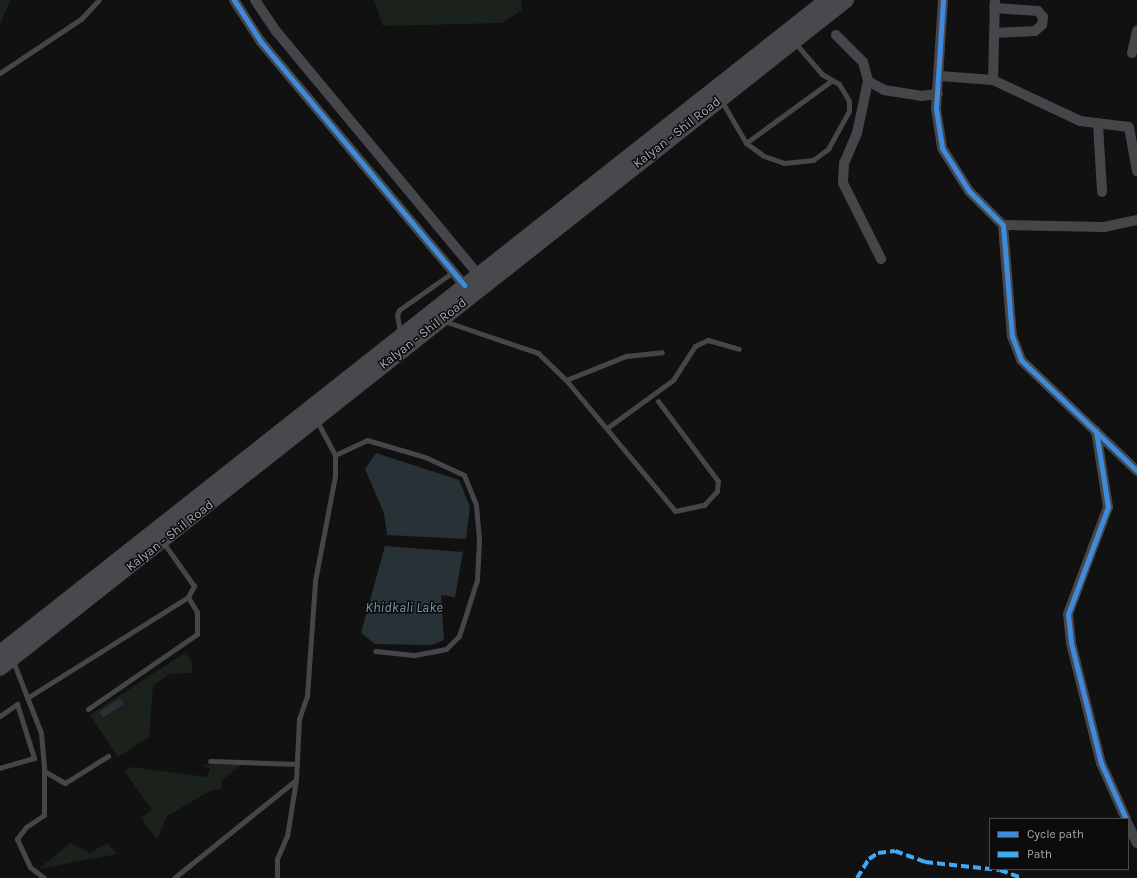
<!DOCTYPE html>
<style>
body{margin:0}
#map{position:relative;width:1137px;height:878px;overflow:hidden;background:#111;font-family:Karla,sans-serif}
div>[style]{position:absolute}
.green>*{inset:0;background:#1b211b}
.water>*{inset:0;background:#283136;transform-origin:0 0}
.lane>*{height:5px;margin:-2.5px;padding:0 2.5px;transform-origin:2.5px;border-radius:2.5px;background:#45464a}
.street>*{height:10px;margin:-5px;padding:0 5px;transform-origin:5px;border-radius:5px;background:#45464a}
.primary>*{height:16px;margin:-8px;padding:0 8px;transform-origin:8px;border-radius:8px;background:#47494c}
.quiet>*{height:4px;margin-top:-2px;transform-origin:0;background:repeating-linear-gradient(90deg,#3fa9f5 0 8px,transparent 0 12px)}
.cycleway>*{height:5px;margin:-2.5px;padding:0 2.5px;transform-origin:2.5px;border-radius:2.5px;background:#408adc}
span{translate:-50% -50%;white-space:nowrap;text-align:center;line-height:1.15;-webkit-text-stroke:3px #0b0b0c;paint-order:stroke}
.street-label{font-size:13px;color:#a1a8b3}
.water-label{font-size:14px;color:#7799af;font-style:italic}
.legend{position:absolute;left:989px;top:818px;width:140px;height:52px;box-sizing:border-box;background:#0b0b0c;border:1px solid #474a4f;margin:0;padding:5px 7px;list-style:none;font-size:12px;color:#a1a8b3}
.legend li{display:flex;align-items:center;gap:8px;height:20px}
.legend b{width:20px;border:1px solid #474a4f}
</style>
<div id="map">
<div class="green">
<i style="clip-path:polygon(0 0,10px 0,0 25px)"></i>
<i style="clip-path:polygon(374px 0,521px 0,522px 10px,502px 23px,383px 26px)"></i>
<i style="clip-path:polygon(186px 652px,193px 665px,191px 673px,170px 674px,153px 685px,149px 737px,118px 757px,90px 715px)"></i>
<i style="clip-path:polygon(203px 765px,241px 765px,222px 780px,221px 789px,210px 791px,167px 816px,157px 840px,141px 818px,152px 810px,125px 772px,131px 767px,207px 777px,210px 769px)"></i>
<i style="clip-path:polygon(70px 843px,90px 853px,107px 843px,117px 854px,39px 869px)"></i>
</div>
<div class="water">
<i style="clip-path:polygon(376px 453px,459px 480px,470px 507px,466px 539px,387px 535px,384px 513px,365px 469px)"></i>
<i style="clip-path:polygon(385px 546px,463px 552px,455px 597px,441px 595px,444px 640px,432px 645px,375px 644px,361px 633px)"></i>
<i style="left:120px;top:698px;width:7px;height:25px;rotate:56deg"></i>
</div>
<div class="lane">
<i style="left:0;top:73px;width:97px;rotate:-33.7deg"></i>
<i style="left:81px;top:19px;width:26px;rotate:-47deg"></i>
<i style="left:721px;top:100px;width:50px;rotate:59.8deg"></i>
<i style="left:746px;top:143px;width:22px;rotate:36deg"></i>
<i style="left:764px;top:156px;width:21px;rotate:19deg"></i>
<i style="left:784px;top:163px;width:29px;rotate:-6deg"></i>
<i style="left:813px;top:160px;width:19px;rotate:-36deg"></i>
<i style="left:828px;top:149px;width:43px;rotate:-61.1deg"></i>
<i style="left:849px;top:111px;width:10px;rotate:-90deg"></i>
<i style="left:849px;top:101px;width:20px;rotate:-120deg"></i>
<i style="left:839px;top:84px;width:20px;rotate:-150deg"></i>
<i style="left:822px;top:74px;width:40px;rotate:-131deg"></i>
<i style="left:746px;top:143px;width:105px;rotate:-36.1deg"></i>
<i style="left:444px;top:321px;width:99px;rotate:18.8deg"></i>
<i style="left:538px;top:353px;width:39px;rotate:44deg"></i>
<i style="left:566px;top:380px;width:65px;rotate:-21.8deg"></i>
<i style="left:626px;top:356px;width:36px;rotate:-6deg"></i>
<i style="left:400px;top:333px;width:18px;rotate:-99deg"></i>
<i style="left:397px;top:315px;width:5px;rotate:-68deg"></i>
<i style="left:399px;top:310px;width:66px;rotate:-35.1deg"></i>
<i style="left:566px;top:380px;width:170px;rotate:50.2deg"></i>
<i style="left:675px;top:511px;width:30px;rotate:-12deg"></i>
<i style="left:704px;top:505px;width:19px;rotate:-47deg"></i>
<i style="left:717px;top:491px;width:10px;rotate:-84deg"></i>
<i style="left:718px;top:481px;width:100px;rotate:-126.9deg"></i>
<i style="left:607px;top:428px;width:82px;rotate:-36deg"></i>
<i style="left:673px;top:380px;width:40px;rotate:-57.1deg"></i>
<i style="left:695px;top:346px;width:14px;rotate:-25deg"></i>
<i style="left:708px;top:340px;width:32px;rotate:16deg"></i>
<i style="left:335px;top:455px;width:35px;rotate:-25deg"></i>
<i style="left:367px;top:440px;width:60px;rotate:16.3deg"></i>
<i style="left:425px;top:457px;width:43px;rotate:24.8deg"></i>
<i style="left:464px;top:475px;width:32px;rotate:68deg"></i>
<i style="left:476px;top:505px;width:36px;rotate:85deg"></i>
<i style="left:479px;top:541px;width:39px;rotate:93deg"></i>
<i style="left:477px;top:580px;width:59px;rotate:107.8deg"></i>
<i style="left:459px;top:636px;width:18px;rotate:135deg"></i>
<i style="left:446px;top:649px;width:33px;rotate:169deg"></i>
<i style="left:414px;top:655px;width:39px;rotate:-174deg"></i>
<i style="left:13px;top:661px;width:77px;rotate:68.7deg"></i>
<i style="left:41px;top:733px;width:38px;rotate:85deg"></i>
<i style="left:44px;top:771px;width:44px;rotate:90deg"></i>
<i style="left:44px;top:815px;width:22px;rotate:146deg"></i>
<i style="left:26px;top:827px;width:15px;rotate:127deg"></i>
<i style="left:17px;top:839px;width:31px;rotate:65deg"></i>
<i style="left:30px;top:867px;width:18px;rotate:38deg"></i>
<i style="left:27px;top:698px;width:190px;rotate:-32.1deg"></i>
<i style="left:188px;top:597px;width:13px;rotate:-61deg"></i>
<i style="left:194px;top:586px;width:54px;rotate:-125.2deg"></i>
<i style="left:88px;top:709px;width:132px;rotate:-34.5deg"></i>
<i style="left:197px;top:634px;width:22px;rotate:-90deg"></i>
<i style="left:197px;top:612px;width:17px;rotate:-121deg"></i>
<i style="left:0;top:716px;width:21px;rotate:-35deg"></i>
<i style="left:17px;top:704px;width:57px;rotate:72.5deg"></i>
<i style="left:34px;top:758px;width:35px;rotate:164deg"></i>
<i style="left:210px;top:761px;width:87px;rotate:2deg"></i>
<i style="left:44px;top:771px;width:24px;rotate:30deg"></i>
<i style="left:65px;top:783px;width:51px;rotate:-32.1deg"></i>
<i style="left:174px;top:878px;width:156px;rotate:-38.8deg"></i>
<i style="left:277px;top:878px;width:19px;rotate:-90deg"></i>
<i style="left:277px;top:859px;width:25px;rotate:-67deg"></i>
<i style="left:287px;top:836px;width:57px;rotate:-80.9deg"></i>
<i style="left:296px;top:780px;width:61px;rotate:-87.2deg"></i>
<i style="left:299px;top:719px;width:24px;rotate:-71deg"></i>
<i style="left:307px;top:696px;width:115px;rotate:-86deg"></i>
<i style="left:315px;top:581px;width:107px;rotate:-79.2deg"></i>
<i style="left:335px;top:476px;width:21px;rotate:-90deg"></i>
<i style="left:335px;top:455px;width:40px;rotate:-118deg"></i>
</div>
<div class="street">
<i style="left:234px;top:0;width:50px;rotate:57.3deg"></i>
<i style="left:261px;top:42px;width:317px;rotate:50.1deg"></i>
<i style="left:255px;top:0;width:37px;rotate:56deg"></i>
<i style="left:276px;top:31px;width:316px;rotate:50.3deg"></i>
<i style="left:943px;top:0;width:109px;rotate:93.7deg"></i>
<i style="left:936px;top:109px;width:39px;rotate:81deg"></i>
<i style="left:942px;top:148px;width:51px;rotate:57.9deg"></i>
<i style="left:969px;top:191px;width:48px;rotate:45deg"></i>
<i style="left:1003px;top:225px;width:111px;rotate:85.4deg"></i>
<i style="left:1012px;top:336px;width:26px;rotate:69deg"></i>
<i style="left:1021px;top:360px;width:161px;rotate:43.7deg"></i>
<i style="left:994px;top:33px;width:41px;rotate:-2.8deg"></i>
<i style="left:1035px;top:31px;width:9px;rotate:-41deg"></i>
<i style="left:1042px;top:25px;width:8px;rotate:-83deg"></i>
<i style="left:1043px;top:17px;width:8px;rotate:-130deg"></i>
<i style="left:1038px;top:11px;width:44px;rotate:-176.1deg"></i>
<i style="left:836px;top:35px;width:38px;rotate:45deg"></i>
<i style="left:863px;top:62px;width:20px;rotate:75deg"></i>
<i style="left:868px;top:81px;width:53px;rotate:101.9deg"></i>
<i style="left:857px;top:133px;width:33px;rotate:113deg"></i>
<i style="left:844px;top:163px;width:20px;rotate:93deg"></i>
<i style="left:843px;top:183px;width:85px;rotate:63.4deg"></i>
<i style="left:1132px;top:53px;width:23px;rotate:-77deg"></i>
<i style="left:940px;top:76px;width:53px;rotate:4.3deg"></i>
<i style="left:993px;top:80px;width:96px;rotate:25.2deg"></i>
<i style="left:1080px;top:121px;width:49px;rotate:7deg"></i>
<i style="left:1129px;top:127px;width:45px;rotate:79.7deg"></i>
<i style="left:993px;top:80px;width:80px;rotate:-88.6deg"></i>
<i style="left:868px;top:81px;width:18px;rotate:29deg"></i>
<i style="left:884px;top:90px;width:37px;rotate:9deg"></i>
<i style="left:921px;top:96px;width:17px;rotate:-7deg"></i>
<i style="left:1098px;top:124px;width:68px;rotate:86.6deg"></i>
<i style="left:1003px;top:225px;width:101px;rotate:1.1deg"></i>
<i style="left:1104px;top:227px;width:34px;rotate:-12deg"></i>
<i style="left:1096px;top:431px;width:77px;rotate:81deg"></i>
<i style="left:1108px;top:507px;width:114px;rotate:110.5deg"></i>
<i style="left:1068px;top:614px;width:29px;rotate:84deg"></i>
<i style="left:1071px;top:643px;width:124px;rotate:76deg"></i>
<i style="left:1101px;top:763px;width:61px;rotate:65.9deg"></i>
<i style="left:1128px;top:824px;width:21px;rotate:65deg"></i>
</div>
<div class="primary">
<i style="left:0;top:653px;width:1054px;rotate:-38.29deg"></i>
<i style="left:0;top:668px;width:1078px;rotate:-38.29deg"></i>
</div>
<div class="quiet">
<i style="left:857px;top:878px;width:22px;rotate:-58deg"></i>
<i style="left:869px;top:859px;width:11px;rotate:-34deg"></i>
<i style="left:878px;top:853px;width:17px;rotate:-7deg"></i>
<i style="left:895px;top:851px;width:32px;rotate:20deg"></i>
<i style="left:925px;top:862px;width:75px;rotate:6.1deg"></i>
<i style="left:1000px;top:870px;width:23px;rotate:20deg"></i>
</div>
<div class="cycleway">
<i style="left:234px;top:0;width:50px;rotate:57.3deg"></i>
<i style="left:261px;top:42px;width:317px;rotate:50.1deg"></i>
<i style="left:943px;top:0;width:109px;rotate:93.7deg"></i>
<i style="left:936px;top:109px;width:39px;rotate:81deg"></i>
<i style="left:942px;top:148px;width:51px;rotate:57.9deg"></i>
<i style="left:969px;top:191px;width:48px;rotate:45deg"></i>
<i style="left:1003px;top:225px;width:111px;rotate:85.4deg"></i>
<i style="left:1012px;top:336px;width:26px;rotate:69deg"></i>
<i style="left:1021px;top:360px;width:161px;rotate:43.7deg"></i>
<i style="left:1096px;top:431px;width:77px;rotate:81deg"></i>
<i style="left:1108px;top:507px;width:114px;rotate:110.5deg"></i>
<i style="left:1068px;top:614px;width:29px;rotate:84deg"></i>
<i style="left:1071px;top:643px;width:124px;rotate:76deg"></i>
<i style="left:1101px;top:763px;width:61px;rotate:65.9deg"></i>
</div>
<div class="street-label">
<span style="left:677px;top:133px;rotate:-38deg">Kalyan - Shil Road</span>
<span style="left:423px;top:334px;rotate:-38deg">Kalyan - Shil Road</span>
<span style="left:170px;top:536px;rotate:-38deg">Kalyan - Shil Road</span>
</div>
<div class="water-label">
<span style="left:404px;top:608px">Khidkali Lake</span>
</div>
<ul class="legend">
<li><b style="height:5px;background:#408adc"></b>Cycle path</li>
<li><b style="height:5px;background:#3fa9f5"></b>Path</li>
</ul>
</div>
